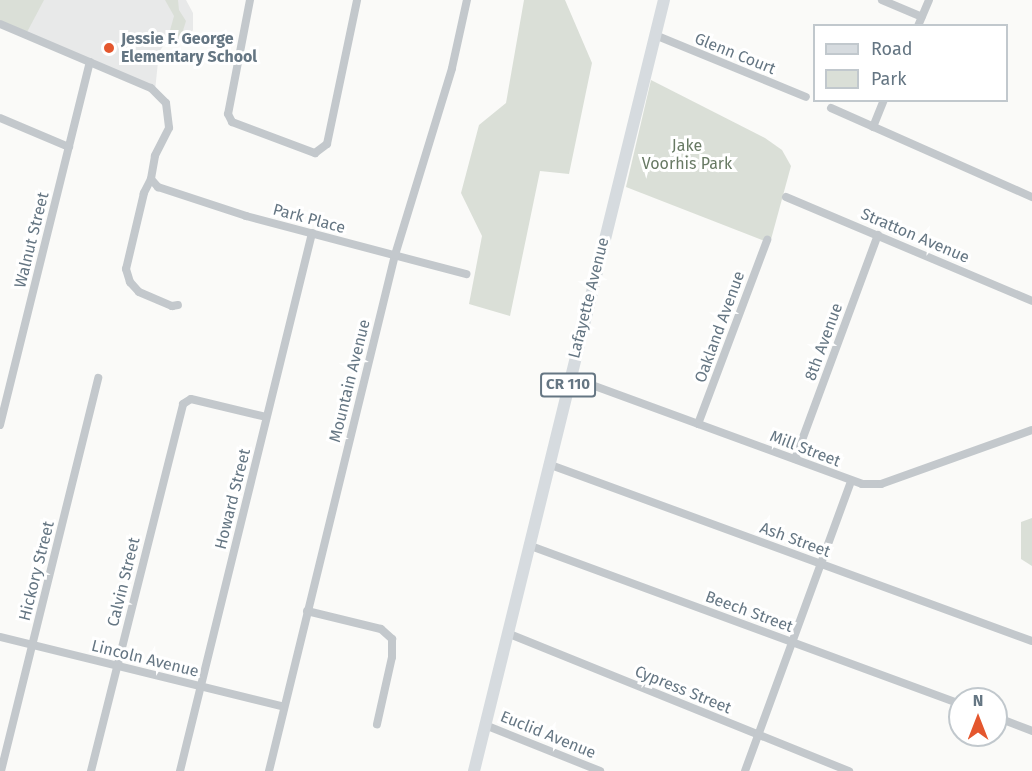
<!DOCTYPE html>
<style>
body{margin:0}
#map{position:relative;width:1032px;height:771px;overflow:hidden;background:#fafaf8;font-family:"Fira Sans",sans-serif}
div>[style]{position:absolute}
.built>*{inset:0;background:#e8e9e9}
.green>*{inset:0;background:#dadfd7}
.minor>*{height:8px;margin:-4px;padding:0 4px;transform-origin:4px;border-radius:4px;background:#c3c8cc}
.primary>*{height:12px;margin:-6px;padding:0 6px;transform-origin:6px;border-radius:6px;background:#d6dbdf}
.dots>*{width:16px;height:16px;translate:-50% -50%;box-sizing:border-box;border:3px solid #fff;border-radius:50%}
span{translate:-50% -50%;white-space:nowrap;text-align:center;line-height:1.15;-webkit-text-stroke:6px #fff;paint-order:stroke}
.shield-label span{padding:2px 4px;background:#fff;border:2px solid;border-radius:4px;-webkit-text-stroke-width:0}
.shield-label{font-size:15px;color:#657683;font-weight:700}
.poi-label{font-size:16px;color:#657683;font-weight:700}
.left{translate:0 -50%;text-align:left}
.street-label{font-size:16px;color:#657683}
.park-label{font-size:16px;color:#687a64}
.legend{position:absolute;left:813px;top:24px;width:195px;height:78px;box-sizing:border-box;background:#fff;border:2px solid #c1c8cd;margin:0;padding:8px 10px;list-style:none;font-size:18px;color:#657683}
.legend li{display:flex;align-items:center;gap:12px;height:30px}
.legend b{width:30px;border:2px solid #c1c8cd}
.north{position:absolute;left:948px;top:687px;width:60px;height:60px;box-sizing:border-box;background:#fff;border:2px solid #c1c8cd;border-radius:50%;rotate:0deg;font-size:16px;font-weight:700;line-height:24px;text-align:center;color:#657683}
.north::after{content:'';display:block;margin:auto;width:21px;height:27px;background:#e4572e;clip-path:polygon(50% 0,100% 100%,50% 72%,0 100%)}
</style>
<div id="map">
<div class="built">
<i style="clip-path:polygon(0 0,186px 0,193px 13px,193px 30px,185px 42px,164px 45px,159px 52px,155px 91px,32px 38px)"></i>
</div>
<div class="green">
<i style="clip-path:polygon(0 0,44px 0,25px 36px,0 21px)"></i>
<i style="clip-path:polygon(165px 0,178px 0,179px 10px,186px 21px,181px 37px,169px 34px,174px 16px)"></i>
<i style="clip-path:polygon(524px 0,565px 0,592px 63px,569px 174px,540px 171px,510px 316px,469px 304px,482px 236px,461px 193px,479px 125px,506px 103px)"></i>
<i style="clip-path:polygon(651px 80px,765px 138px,782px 150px,791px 166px,770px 243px,626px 187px)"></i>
<i style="clip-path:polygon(1032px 518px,1032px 566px,1021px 559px,1021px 522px)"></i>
</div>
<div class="minor">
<i style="left:250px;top:0;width:116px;rotate:100.9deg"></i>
<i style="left:228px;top:114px;width:9px;rotate:63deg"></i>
<i style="left:232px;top:122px;width:89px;rotate:20.5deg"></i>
<i style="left:315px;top:153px;width:15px;rotate:-37deg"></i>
<i style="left:327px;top:144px;width:147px;rotate:-78.2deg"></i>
<i style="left:882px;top:0;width:43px;rotate:23deg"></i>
<i style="left:0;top:24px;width:164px;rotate:23deg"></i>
<i style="left:151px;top:88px;width:21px;rotate:45deg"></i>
<i style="left:166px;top:103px;width:25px;rotate:83deg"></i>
<i style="left:169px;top:128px;width:31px;rotate:117deg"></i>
<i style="left:155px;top:156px;width:23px;rotate:100deg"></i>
<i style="left:151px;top:179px;width:16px;rotate:117deg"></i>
<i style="left:144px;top:193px;width:78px;rotate:103.3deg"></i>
<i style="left:126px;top:269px;width:14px;rotate:73deg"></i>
<i style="left:130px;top:282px;width:13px;rotate:48deg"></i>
<i style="left:139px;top:292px;width:36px;rotate:23deg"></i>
<i style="left:172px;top:306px;width:6px;rotate:-9deg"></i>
<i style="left:918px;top:26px;width:28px;rotate:-67deg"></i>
<i style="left:655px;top:35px;width:163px;rotate:22.3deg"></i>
<i style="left:831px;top:108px;width:220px;rotate:23.9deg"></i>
<i style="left:0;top:118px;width:75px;rotate:22.8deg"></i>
<i style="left:873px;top:127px;width:29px;rotate:-68deg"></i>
<i style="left:151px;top:179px;width:11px;rotate:49deg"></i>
<i style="left:158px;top:187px;width:93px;rotate:18.2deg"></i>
<i style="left:246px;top:216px;width:228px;rotate:14.8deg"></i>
<i style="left:786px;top:197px;width:267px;rotate:22.9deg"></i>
<i style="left:570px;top:377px;width:311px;rotate:20.1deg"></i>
<i style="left:862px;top:484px;width:19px"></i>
<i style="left:881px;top:484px;width:160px;rotate:-19.7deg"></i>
<i style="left:698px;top:424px;width:197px;rotate:-69.4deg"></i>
<i style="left:0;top:425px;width:374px;rotate:-76.1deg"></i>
<i style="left:795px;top:459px;width:239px;rotate:-69.7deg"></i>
<i style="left:548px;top:464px;width:515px;rotate:20.09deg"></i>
<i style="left:528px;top:545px;width:460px;rotate:20.2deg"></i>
<i style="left:307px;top:611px;width:76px;rotate:13.7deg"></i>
<i style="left:381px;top:629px;width:15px;rotate:42deg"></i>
<i style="left:392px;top:639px;width:18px;rotate:90deg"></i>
<i style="left:392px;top:657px;width:69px;rotate:102.6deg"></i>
<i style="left:507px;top:633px;width:369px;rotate:22deg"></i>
<i style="left:0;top:637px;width:292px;rotate:13.8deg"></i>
<i style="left:996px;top:717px;width:39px;rotate:21deg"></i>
<i style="left:485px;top:725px;width:124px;rotate:21.8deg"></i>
<i style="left:1px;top:771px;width:405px;rotate:-76.1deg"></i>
<i style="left:91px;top:771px;width:378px;rotate:-75.9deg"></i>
<i style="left:183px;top:404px;width:9px;rotate:-32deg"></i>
<i style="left:191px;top:399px;width:77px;rotate:13.5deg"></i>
<i style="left:180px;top:771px;width:554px;rotate:-76.21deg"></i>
<i style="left:269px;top:771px;width:531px;rotate:-76.28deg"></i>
<i style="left:395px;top:255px;width:195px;rotate:-73deg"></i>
<i style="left:452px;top:68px;width:70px;rotate:-77.6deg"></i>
<i style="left:745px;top:771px;width:309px;rotate:-69.9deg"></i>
</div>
<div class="primary">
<i style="left:474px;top:771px;width:794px;rotate:-76.16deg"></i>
</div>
<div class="dots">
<i style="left:109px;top:48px;background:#e4572e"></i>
</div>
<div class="shield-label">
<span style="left:568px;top:385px">CR 110</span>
</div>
<div class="poi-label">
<span class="left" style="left:121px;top:48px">Jessie F. George<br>Elementary School</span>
</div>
<div class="street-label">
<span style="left:735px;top:54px;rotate:22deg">Glenn Court</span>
<span style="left:309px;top:219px;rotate:15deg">Park Place</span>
<span style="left:915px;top:236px;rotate:23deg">Stratton Avenue</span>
<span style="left:32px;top:240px;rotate:-76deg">Walnut Street</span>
<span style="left:589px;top:298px;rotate:-76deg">Lafayette Avenue</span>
<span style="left:720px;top:327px;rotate:-70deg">Oakland Avenue</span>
<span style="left:824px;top:342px;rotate:-70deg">8th Avenue</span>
<span style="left:350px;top:381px;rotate:-76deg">Mountain Avenue</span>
<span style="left:805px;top:449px;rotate:21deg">Mill Street</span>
<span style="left:233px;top:499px;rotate:-76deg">Howard Street</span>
<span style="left:795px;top:540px;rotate:20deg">Ash Street</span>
<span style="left:37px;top:571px;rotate:-76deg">Hickory Street</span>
<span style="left:124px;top:582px;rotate:-76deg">Calvin Street</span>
<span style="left:749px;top:612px;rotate:20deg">Beech Street</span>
<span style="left:145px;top:659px;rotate:14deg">Lincoln Avenue</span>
<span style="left:683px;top:690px;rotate:22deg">Cypress Street</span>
<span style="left:548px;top:735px;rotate:22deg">Euclid Avenue</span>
</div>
<div class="park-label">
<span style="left:687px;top:155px">Jake<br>Voorhis Park</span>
</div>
<ul class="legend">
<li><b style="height:8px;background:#d6dbdf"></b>Road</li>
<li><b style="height:16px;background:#dadfd7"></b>Park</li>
</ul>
<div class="north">N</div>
</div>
